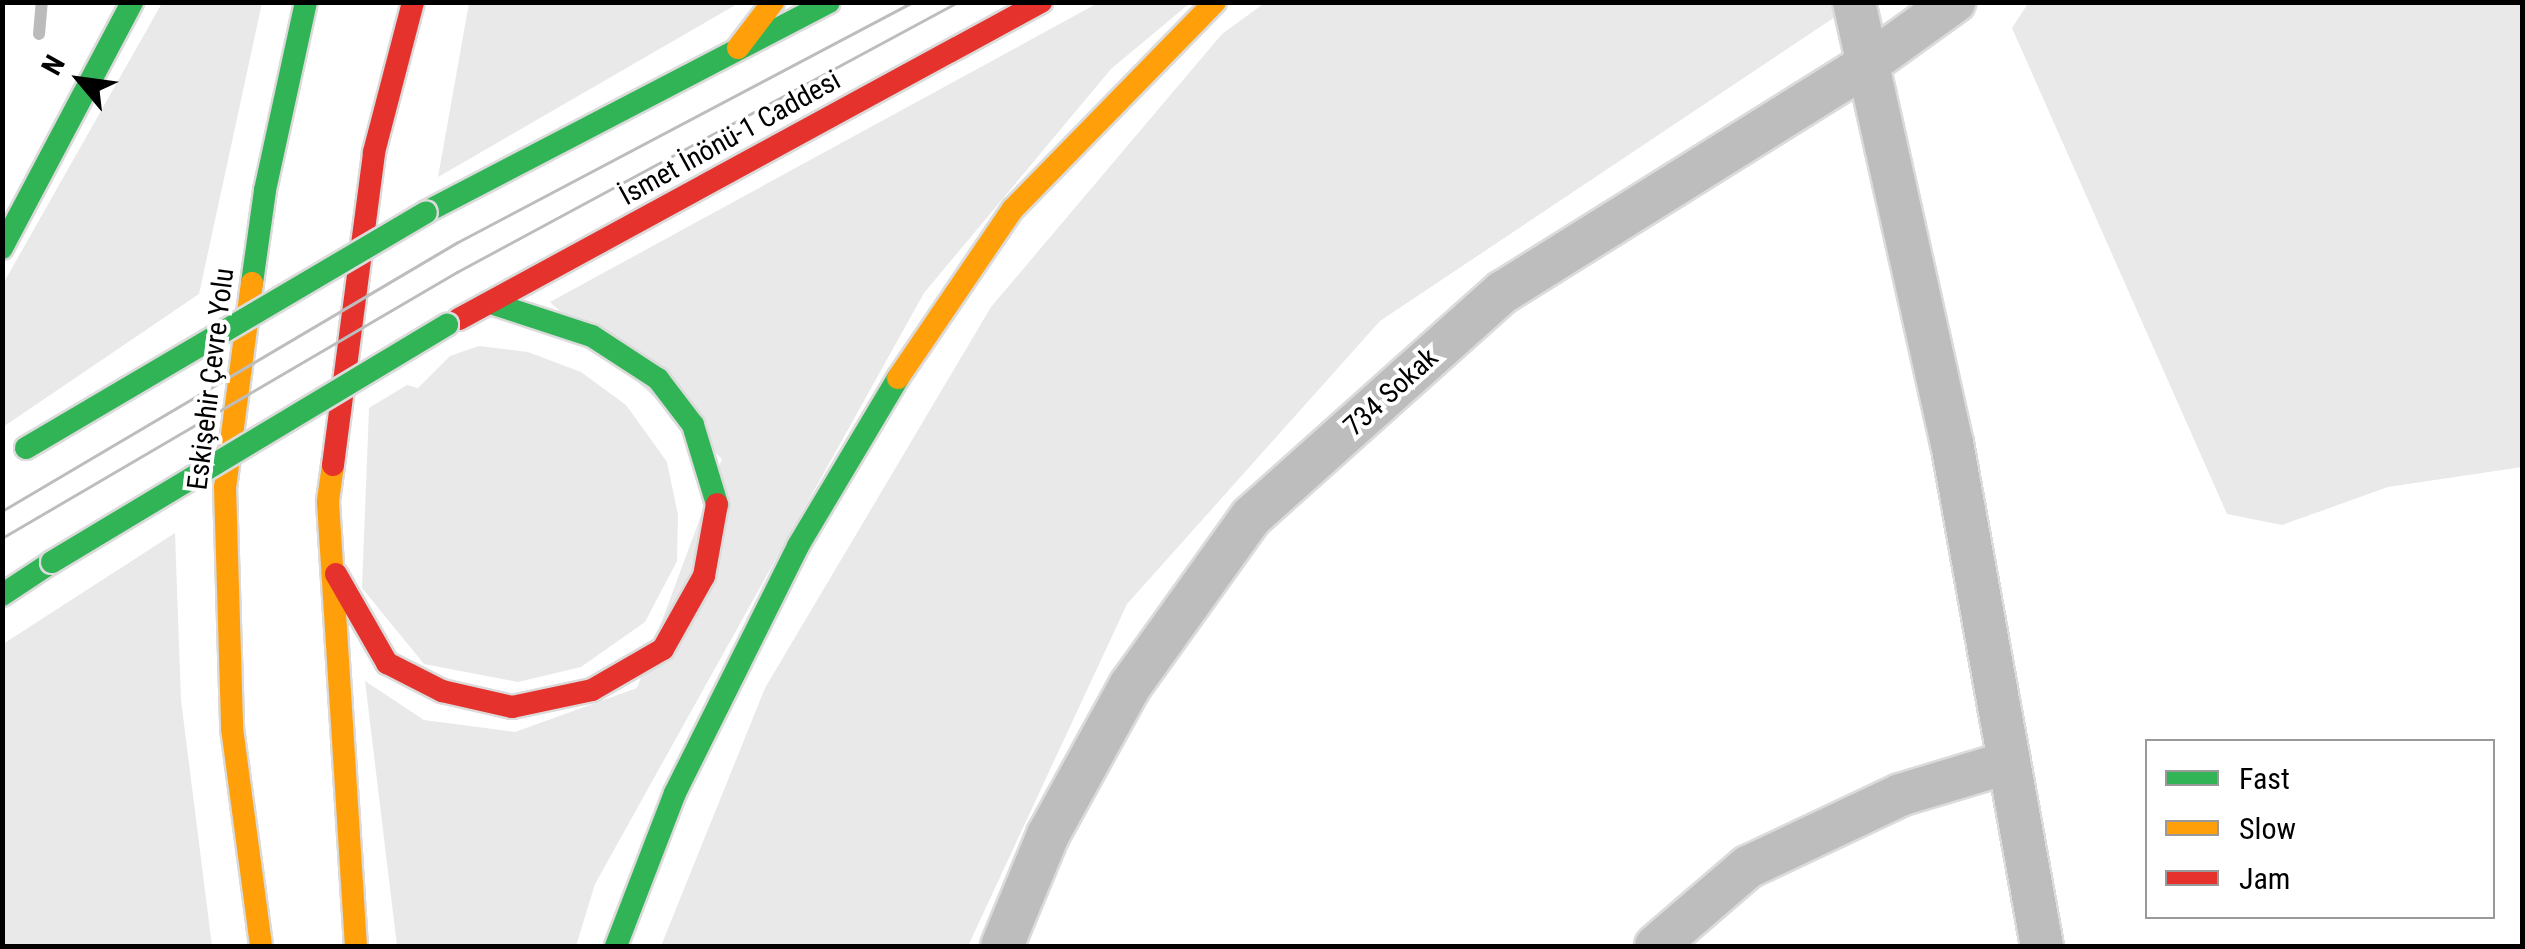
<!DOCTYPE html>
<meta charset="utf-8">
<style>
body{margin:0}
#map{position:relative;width:2525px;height:949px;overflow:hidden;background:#fff;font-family:"Roboto Condensed",sans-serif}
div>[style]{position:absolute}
.green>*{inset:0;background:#e9e9e9}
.stream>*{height:12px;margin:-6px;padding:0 6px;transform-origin:6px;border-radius:6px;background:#bbb}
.roads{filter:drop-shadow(2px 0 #dbdbdb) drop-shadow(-2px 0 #dbdbdb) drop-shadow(0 2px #dbdbdb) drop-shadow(0 -2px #dbdbdb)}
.street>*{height:42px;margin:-21px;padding:0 21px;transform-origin:21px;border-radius:21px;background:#bdbdbd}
.fast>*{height:22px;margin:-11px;padding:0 11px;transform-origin:11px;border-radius:11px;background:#30b455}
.slow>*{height:22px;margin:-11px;padding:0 11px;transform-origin:11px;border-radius:11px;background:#ff9f0a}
.jam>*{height:22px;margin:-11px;padding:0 11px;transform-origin:11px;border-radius:11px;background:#e5322d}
.tram>*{height:2.5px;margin:-1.25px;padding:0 1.25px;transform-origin:1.25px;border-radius:1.25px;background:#bdbdbd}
.bridges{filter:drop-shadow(2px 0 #dbdbdb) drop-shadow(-2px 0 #dbdbdb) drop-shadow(0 2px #dbdbdb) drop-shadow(0 -2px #dbdbdb)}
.fast-bridge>*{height:22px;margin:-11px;padding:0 11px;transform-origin:11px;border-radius:11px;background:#30b455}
span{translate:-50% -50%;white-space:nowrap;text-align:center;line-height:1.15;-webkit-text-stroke:8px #fff;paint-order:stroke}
.street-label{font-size:28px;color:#000}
.frame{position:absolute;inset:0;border:5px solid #000;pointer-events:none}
.legend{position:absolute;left:2145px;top:739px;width:350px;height:180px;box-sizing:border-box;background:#fff;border:2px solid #999;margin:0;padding:12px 18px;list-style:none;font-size:30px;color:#000}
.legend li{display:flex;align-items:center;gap:20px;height:50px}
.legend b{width:50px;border:2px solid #999}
.north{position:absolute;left:30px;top:30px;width:100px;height:100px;-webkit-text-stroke:8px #fff;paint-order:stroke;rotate:299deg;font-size:28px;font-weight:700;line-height:40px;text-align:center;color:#000}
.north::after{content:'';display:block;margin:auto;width:35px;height:45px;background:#000;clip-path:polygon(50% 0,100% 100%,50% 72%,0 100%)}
</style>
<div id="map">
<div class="green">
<i style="clip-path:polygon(1266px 2px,1839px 3px,1841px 13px,1380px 321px,1127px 604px,968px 946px,661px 946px,765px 688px,991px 307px,1222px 34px)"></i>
<i style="clip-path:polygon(2029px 2px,2522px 3px,2522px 467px,2388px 487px,2282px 525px,2227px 514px,2012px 28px)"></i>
<i style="clip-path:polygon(162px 3px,262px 3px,199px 294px,3px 427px,3px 284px)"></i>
<i style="clip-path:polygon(469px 3px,739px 3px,438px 177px)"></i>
<i style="clip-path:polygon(1098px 3px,1190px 3px,1111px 69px,924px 293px,595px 884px,576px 946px,397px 946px,365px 681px,424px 720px,515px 732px,637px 688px,722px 459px,550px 302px)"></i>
<i style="clip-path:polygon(479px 346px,528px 352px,581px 372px,626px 405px,667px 462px,678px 515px,677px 561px,645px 622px,581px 667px,518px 682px,424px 664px,362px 588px,369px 408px,407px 385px,418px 388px,450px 356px)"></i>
<i style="clip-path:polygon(175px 533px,181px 700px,212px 946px,3px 946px,3px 644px)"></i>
</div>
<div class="stream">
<i style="left:39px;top:34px;width:32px;rotate:-85deg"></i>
</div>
<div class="roads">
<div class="street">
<i style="left:1854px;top:2px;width:452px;rotate:77.5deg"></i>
<i style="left:1952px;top:443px;width:511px;rotate:79.86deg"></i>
<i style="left:1002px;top:946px;width:120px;rotate:-67.5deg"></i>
<i style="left:1048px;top:835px;width:170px;rotate:-61.2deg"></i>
<i style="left:1130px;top:686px;width:208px;rotate:-54.4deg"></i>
<i style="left:1251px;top:517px;width:338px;rotate:-41.8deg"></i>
<i style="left:1503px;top:292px;width:427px;rotate:-32deg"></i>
<i style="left:1865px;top:66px;width:110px;rotate:-35.7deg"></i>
<i style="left:1656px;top:946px;width:121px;rotate:-40.7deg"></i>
<i style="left:1748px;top:867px;width:168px;rotate:-25.3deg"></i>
<i style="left:1900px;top:795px;width:114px;rotate:-16.8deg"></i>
</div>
<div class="fast">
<i style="left:426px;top:212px;width:454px;rotate:-27.5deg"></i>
<i style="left:2px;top:248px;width:278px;rotate:-62.1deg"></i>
<i style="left:252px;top:283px;width:94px;rotate:-82deg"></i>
<i style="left:265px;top:190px;width:192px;rotate:-77.7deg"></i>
<i style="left:491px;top:303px;width:106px;rotate:18.1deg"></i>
<i style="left:592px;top:336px;width:79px;rotate:33.1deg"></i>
<i style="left:658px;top:379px;width:58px;rotate:52.7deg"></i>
<i style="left:693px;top:425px;width:83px;rotate:73.1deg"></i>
<i style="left:2px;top:595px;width:60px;rotate:-33.4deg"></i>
<i style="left:616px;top:946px;width:164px;rotate:-68.9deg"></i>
<i style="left:675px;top:793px;width:276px;rotate:-63.5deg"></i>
<i style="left:798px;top:546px;width:196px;rotate:-59.2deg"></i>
</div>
<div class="slow">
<i style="left:738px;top:48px;width:58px;rotate:-52.7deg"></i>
<i style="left:252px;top:283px;width:206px;rotate:97.5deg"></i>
<i style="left:225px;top:487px;width:241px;rotate:88.3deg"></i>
<i style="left:232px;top:728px;width:220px;rotate:82.4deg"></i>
<i style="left:898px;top:378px;width:204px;rotate:-55.8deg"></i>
<i style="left:1013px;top:209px;width:289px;rotate:-45.7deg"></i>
<i style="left:333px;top:465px;width:37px;rotate:98deg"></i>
<i style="left:328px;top:502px;width:445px;rotate:86.4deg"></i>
</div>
<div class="jam">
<i style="left:459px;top:319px;width:663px;rotate:-28.58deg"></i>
<i style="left:333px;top:465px;width:316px;rotate:-82.5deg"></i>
<i style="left:374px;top:152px;width:155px;rotate:-75.4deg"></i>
<i style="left:336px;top:574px;width:103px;rotate:60.2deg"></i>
<i style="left:387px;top:663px;width:62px;rotate:27deg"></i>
<i style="left:442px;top:691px;width:72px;rotate:12.9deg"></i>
<i style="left:512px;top:707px;width:82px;rotate:-12deg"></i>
<i style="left:592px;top:690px;width:82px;rotate:-30deg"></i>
<i style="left:663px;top:649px;width:84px;rotate:-60.7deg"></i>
<i style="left:704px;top:576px;width:73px;rotate:-79.8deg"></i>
</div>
</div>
<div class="tram">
<i style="left:2px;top:511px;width:529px;rotate:-30.54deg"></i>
<i style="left:458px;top:242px;width:514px;rotate:-27.81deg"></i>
<i style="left:2px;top:538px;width:527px;rotate:-30.31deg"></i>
<i style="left:457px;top:272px;width:569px;rotate:-28.32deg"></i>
</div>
<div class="bridges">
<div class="fast-bridge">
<i style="left:26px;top:448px;width:464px;rotate:-30.5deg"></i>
<i style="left:52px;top:562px;width:461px;rotate:-31deg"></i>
</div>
</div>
<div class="street-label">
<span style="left:730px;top:138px;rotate:-29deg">İsmet İnönü-1 Caddesi</span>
<span style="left:211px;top:379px;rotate:-83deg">Eskişehir Çevre Yolu</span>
<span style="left:1391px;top:392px;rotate:-42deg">734 Sokak</span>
</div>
<div class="frame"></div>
<ul class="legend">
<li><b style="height:12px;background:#30b455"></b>Fast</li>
<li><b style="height:12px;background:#ff9f0a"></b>Slow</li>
<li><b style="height:12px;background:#e5322d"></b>Jam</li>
</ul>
<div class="north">N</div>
</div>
